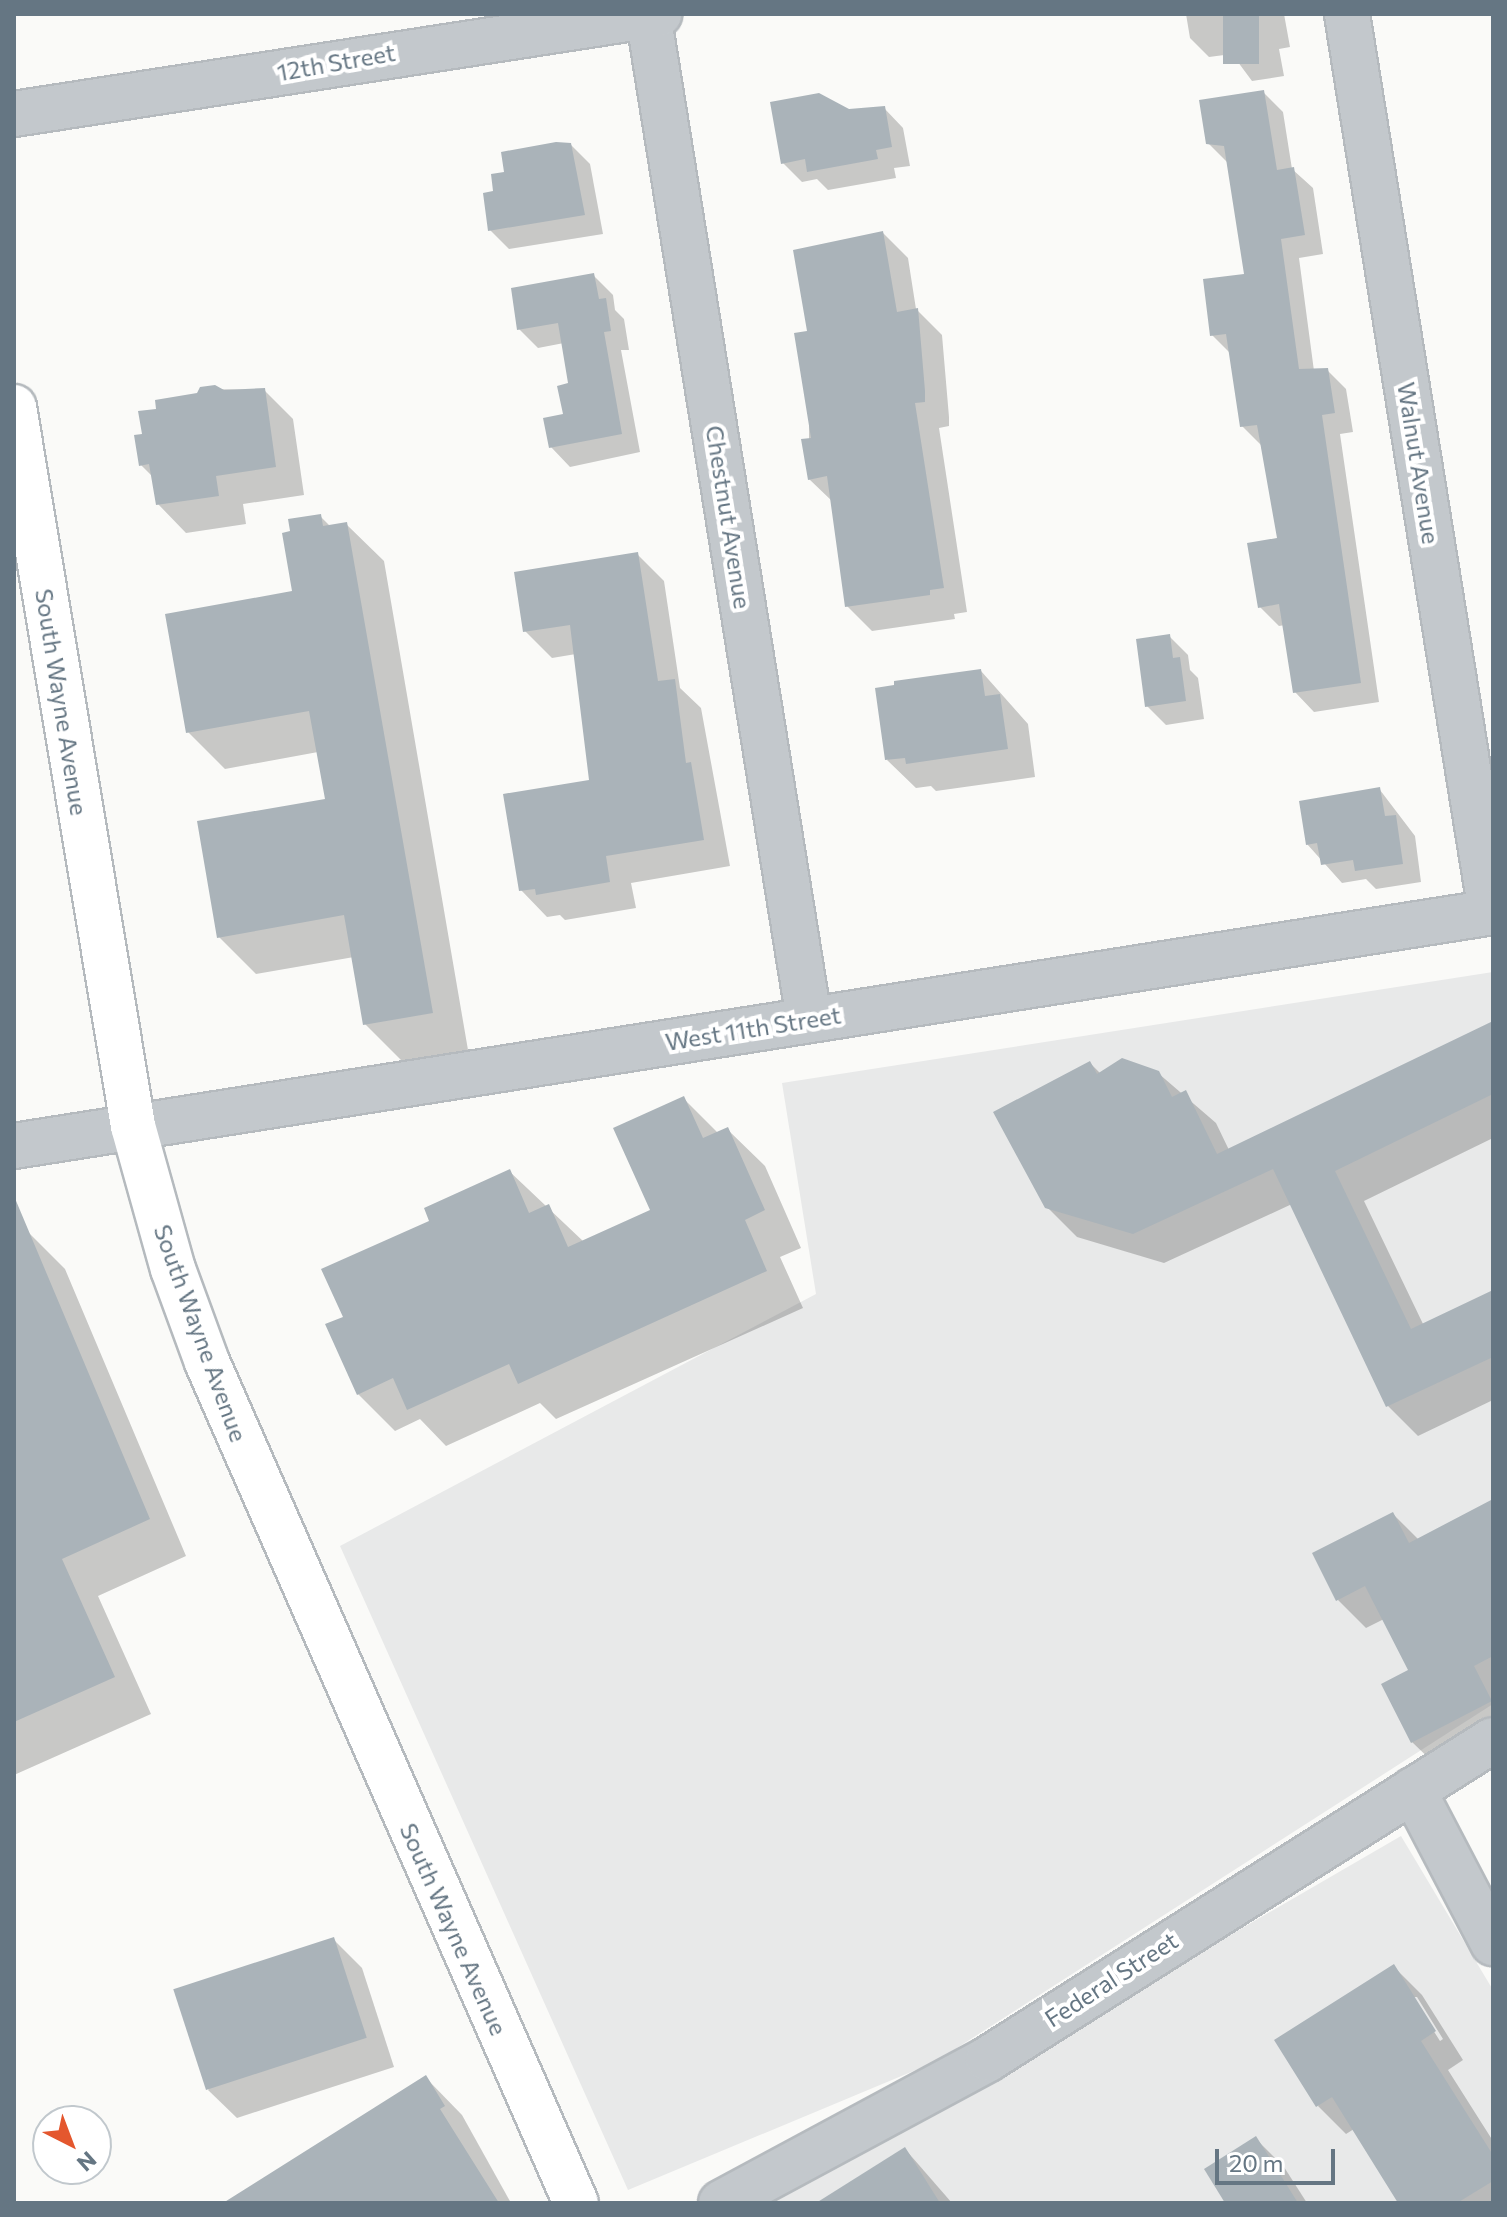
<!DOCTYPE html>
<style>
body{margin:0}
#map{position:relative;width:1507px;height:2217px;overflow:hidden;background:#fafaf8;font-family:Commissioner,sans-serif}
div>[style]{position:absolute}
.built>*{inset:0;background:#e8e9e9}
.shadow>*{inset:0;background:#0003}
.building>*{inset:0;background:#aab3b9;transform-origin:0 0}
.roads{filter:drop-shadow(2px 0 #b5babe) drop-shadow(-2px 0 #b5babe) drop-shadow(0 2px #b5babe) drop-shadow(0 -2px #b5babe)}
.minor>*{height:44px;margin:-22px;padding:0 22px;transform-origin:22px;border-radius:22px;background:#c3c8cc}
.major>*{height:44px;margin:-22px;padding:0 22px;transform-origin:22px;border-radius:22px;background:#fff}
span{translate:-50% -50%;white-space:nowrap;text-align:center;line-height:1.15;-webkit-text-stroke:8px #fff;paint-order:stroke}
.street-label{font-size:24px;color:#657683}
.frame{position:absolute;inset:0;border:16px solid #657683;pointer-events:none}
.north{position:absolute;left:32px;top:2105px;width:80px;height:80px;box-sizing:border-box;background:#fff;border:2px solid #c1c8cd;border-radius:50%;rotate:138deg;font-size:22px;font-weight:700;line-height:32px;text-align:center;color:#657683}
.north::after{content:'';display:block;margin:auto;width:28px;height:36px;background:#e4572e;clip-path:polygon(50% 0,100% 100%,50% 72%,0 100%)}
.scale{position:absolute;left:1215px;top:2149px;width:120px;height:36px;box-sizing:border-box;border:4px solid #657683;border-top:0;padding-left:10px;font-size:24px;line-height:28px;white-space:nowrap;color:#657683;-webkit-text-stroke:6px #fff;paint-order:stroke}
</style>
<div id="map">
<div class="built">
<i style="clip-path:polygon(1493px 972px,1493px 1704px,935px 2062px,628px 2190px,340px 1546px,816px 1294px,782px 1083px)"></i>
<i style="clip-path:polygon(1401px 1836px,1493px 1990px,1493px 2203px,768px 2203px)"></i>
</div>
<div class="shadow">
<i style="clip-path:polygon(1186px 14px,1284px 14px,1290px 47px,1279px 49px,1284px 76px,1252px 81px,1232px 54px,1209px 57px,1190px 38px)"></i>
<i style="clip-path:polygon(1264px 93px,1283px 112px,1292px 169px,1313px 188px,1323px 254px,1299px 258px,1314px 371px,1327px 370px,1346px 389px,1353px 432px,1340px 434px,1379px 702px,1314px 712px,1295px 692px,1285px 625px,1279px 626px,1260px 607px,1280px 540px,1261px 445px,1242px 426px,1231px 354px,1212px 335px,1247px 275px,1227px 162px,1208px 143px)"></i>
<i style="clip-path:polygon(884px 108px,903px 128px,910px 166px,894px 168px,896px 178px,828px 190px,817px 179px,802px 182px,783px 163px,848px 111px)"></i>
<i style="clip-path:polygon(571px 145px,590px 164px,603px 234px,509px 249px,490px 230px,496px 192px)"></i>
<i style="clip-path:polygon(883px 233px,908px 258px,916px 309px,942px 335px,949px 417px,949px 426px,939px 428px,967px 612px,954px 614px,955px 619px,872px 631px,847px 606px,833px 502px,809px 479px,809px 333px)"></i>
<i style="clip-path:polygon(594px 276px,613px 295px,615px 310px,624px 319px,629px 350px,621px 350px,640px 452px,570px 467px,551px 447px,565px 416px,570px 385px,564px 343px,538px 348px,519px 329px)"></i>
<i style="clip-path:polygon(202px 389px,264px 390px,293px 419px,304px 495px,243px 504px,246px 524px,186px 533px,158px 504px,153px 477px,141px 465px,144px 435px,159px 410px,198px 395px)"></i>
<i style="clip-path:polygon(320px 516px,331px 527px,346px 524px,384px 561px,468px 1050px,402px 1061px,365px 1024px,354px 957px,256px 974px,219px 937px,327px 800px,318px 752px,225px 769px,188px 732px,294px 593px)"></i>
<i style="clip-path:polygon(637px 554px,664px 581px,680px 688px,701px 708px,730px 866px,631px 883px,636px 908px,565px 920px,560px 915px,547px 917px,521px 890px,592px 781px,576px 654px,552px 658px,525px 631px)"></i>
<i style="clip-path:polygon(1169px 636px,1188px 655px,1190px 670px,1198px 678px,1204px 719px,1166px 725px,1147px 706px)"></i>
<i style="clip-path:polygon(981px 671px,1028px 724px,1035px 777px,936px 791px,931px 786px,916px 788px,887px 760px)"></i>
<i style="clip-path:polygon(1380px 790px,1415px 836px,1421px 882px,1376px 889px,1366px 879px,1342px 883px,1307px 844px)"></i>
<i style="clip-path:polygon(1493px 1023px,1493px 1138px,1364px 1201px,1424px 1326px,1493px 1292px,1493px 1400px,1418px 1436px,1388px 1406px,1292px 1204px,1164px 1263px,1077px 1237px,1047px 1207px,1090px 1063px,1101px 1074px,1158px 1073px,1216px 1123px,1229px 1150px)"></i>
<i style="clip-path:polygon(684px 1099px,719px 1134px,728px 1130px,765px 1166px,801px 1248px,780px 1257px,803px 1308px,556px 1419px,540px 1403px,446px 1446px,420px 1419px,395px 1431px,358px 1394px,345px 1318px,432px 1222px,509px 1171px,584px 1242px,652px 1211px)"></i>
<i style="clip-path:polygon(28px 1232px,65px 1269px,186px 1556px,98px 1596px,151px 1714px,14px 1775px,14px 1234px)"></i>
<i style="clip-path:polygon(1493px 1503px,1493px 1743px,1441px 1770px,1412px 1742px,1411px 1671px,1384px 1619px,1366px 1628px,1338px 1600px,1393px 1514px,1419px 1540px)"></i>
<i style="clip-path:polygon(333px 1939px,362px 1968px,394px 2067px,237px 2118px,208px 2090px)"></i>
<i style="clip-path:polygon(evenodd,1394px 1967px,1422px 1995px,1463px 2060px,1448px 2070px,1493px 2141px,1493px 2203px,1401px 2203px,1354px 2129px,1346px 2134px,1318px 2106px,1394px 1967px,1412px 1997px,1417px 1997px,1443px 2039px,1440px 2041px,1412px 1997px)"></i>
<i style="clip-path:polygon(426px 2078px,462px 2115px,511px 2203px,227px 2203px)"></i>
<i style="clip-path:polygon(1256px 2139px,1284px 2167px,1307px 2203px,1227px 2203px)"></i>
<i style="clip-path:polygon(905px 2149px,952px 2203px,819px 2203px)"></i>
</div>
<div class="building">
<i style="left:1223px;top:14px;width:36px;height:50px"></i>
<i style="clip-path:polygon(1264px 90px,1277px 170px,1294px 167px,1305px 235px,1281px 239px,1299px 369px,1328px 368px,1335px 413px,1322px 415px,1361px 683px,1293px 693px,1279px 604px,1258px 608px,1247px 543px,1277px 538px,1257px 425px,1240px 427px,1226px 334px,1210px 336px,1203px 279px,1244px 274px,1224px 146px,1206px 144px,1199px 100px)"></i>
<i style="clip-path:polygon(819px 93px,849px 109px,885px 106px,892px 147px,876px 150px,878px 159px,807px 172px,805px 159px,781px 164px,770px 102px)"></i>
<i style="clip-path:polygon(556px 142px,571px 143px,585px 215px,488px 231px,483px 193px,493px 191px,491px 174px,504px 172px,501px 152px)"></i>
<i style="clip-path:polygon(883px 231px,897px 312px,918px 308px,925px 391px,925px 402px,915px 403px,944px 588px,930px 590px,930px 595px,845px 607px,827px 476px,808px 480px,801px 439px,811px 438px,794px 333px,807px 331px,793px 250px)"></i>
<i style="clip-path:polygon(594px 273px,599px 299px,606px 298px,611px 331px,604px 332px,622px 434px,549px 448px,543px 418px,563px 414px,557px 386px,568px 383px,558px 323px,517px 330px,511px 288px)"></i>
<i style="clip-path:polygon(215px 385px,224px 390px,265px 388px,276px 467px,216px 476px,219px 496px,156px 505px,149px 464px,139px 466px,134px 435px,142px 434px,138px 411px,156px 409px,155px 400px,197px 393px,200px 387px)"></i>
<i style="clip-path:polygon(321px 514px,323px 526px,347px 522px,433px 1013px,363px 1025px,344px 915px,217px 938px,197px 821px,325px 799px,309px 711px,186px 733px,165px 614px,292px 591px,282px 533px,290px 531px,288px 519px)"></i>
<i style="clip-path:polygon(638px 552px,658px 681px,675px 679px,686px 763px,691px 762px,704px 840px,606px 856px,610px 882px,536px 895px,535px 889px,519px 891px,503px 794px,589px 780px,570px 625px,523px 632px,514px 572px)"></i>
<i style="clip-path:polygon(1170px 634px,1173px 658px,1180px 657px,1186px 701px,1145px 707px,1136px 639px)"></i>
<i style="clip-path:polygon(981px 669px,985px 696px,1000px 694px,1008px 749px,906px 764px,905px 758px,885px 760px,875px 688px,894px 685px,894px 681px)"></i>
<i style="clip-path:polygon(1380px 787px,1385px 816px,1396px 815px,1403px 864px,1355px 871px,1353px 860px,1321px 865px,1317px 843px,1306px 845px,1299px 801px)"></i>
<i style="clip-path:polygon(1493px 1021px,1493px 1094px,1335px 1171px,1411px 1329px,1493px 1290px,1493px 1357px,1386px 1407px,1273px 1169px,1133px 1234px,1045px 1208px,993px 1112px,1090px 1061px,1097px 1074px,1122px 1058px,1159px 1071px,1172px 1097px,1186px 1090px,1217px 1154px)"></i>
<i style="clip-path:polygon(684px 1096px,703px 1138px,728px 1127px,765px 1210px,745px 1220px,767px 1271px,518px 1384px,509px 1364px,407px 1410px,393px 1378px,357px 1395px,325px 1324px,343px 1317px,321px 1269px,429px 1221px,424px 1208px,510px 1169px,529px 1213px,549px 1204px,568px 1247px,650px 1210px,613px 1128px)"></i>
<i style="clip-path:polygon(14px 1196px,150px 1519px,62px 1559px,115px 1677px,14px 1722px)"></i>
<i style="clip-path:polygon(1493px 1499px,1493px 1656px,1474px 1666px,1492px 1701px,1411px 1743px,1381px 1684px,1408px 1670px,1365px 1586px,1336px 1601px,1312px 1553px,1393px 1512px,1409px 1543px)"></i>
<i style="left:334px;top:1937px;width:106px;height:169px;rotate:72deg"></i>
<i style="clip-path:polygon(1394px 1964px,1436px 2031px,1421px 2041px,1493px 2155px,1493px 2181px,1457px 2203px,1398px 2203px,1332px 2097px,1316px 2107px,1274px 2040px)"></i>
<i style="clip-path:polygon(426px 2075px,445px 2106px,440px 2109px,499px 2203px,223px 2203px)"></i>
<i style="clip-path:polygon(1256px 2136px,1298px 2203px,1225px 2203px,1204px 2169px)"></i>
<i style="clip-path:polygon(905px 2147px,940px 2203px,816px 2203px)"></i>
</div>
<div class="roads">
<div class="minor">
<i style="left:648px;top:14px;width:1018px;rotate:80.9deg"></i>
<i style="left:1347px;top:14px;width:909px;rotate:80.89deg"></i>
<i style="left:14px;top:114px;width:653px;rotate:-8.81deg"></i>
<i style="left:14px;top:1146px;width:1497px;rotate:-8.99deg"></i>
<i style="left:1413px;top:1790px;width:173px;rotate:62.4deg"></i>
<i style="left:721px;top:2203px;width:303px;rotate:-28.3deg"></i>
<i style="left:988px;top:2059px;width:597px;rotate:-32.28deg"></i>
</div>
<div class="major">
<i style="left:14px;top:407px;width:729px;rotate:80.6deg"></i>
<i style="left:133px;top:1126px;width:148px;rotate:74.4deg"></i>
<i style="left:173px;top:1269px;width:99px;rotate:69.9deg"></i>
<i style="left:207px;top:1362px;width:918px;rotate:66.31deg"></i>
</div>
</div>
<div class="street-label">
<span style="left:336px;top:62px;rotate:-10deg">12th Street</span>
<span style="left:1419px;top:463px;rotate:81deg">Walnut Avenue</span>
<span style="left:729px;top:517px;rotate:81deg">Chestnut Avenue</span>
<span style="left:62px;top:702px;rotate:81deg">South Wayne Avenue</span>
<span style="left:753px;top:1028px;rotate:-9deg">West 11th Street</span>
<span style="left:201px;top:1333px;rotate:70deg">South Wayne Avenue</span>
<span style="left:454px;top:1929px;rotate:66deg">South Wayne Avenue</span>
<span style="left:1111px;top:1979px;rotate:-33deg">Federal Street</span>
</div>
<div class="frame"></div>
<div class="north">N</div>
<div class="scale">20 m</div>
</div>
